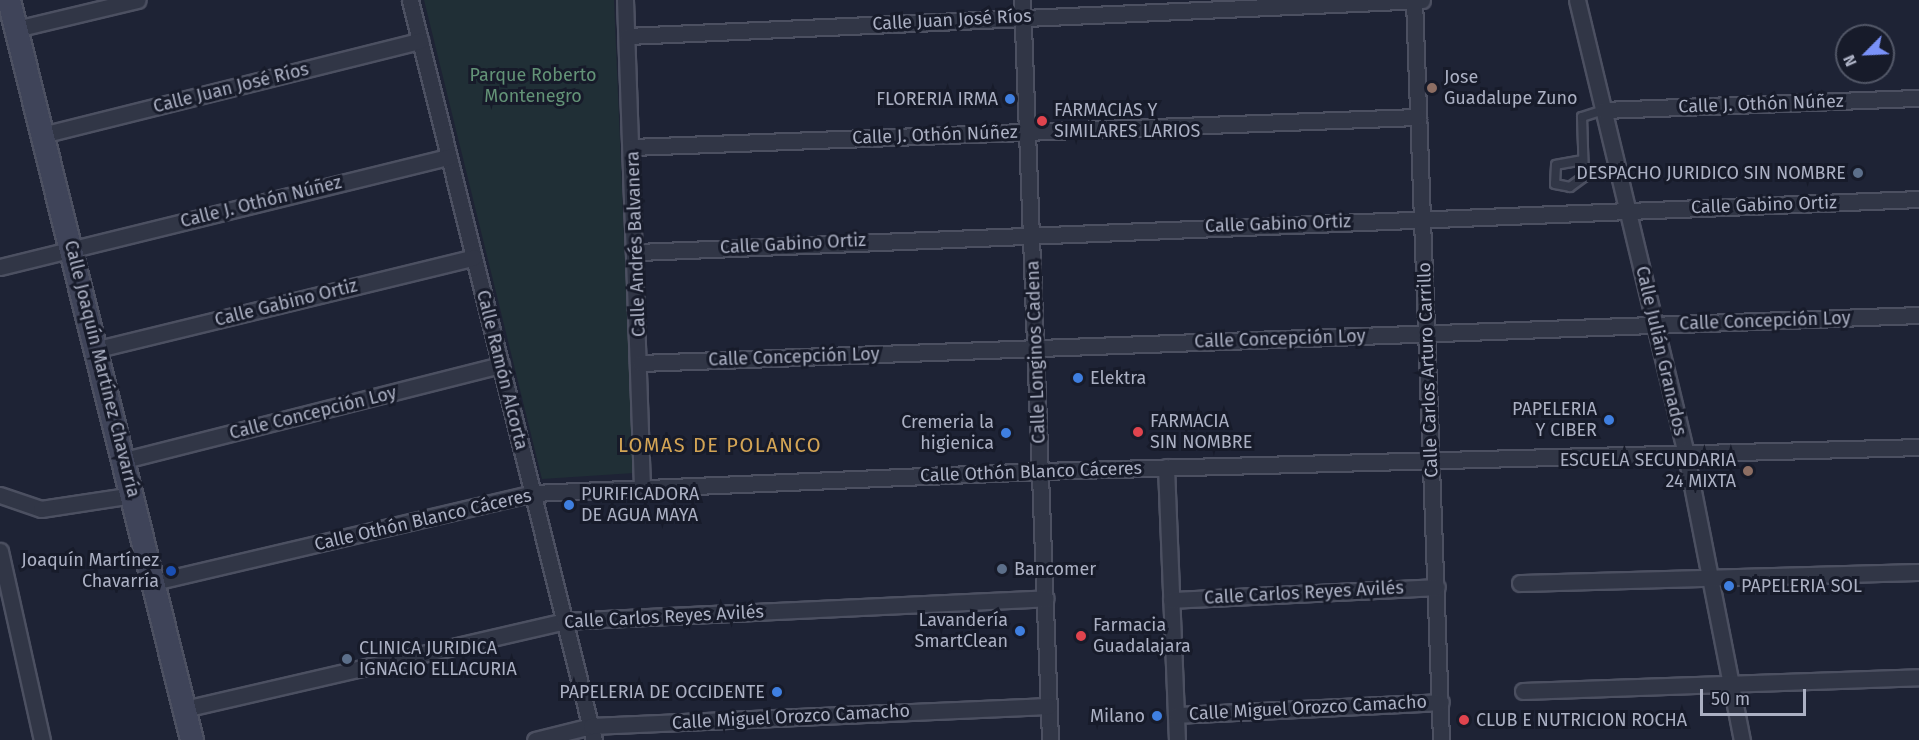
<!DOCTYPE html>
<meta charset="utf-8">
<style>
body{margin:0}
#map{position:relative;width:1919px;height:740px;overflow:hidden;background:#1e2335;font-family:"Fira Sans",sans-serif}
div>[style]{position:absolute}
.green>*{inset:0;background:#202f36}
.roads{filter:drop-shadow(2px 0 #4c5061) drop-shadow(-2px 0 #4c5061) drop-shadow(0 2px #4c5061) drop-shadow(0 -2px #4c5061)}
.lane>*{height:8px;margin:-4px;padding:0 4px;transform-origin:4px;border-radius:4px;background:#313646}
.street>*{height:15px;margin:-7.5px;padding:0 7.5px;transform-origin:7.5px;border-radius:7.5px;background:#313646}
.secondary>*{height:22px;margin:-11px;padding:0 11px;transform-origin:11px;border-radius:11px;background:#3f4459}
.dots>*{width:16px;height:16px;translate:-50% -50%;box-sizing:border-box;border:3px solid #171b2a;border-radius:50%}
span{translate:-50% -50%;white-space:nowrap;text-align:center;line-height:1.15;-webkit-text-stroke:6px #171b2a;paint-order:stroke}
.street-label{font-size:18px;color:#abb0c3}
.park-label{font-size:18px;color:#639377}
.poi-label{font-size:18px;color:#abb0c3}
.left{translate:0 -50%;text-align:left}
.right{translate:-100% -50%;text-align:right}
.neighbourhood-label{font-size:20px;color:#d4a555;letter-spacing:1.5px}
.north{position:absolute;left:1835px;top:24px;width:60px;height:60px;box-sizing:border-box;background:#171b2a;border:2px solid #525767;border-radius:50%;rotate:246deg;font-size:16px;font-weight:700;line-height:24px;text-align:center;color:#abb0c3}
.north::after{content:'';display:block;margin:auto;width:21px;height:27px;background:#7a92f9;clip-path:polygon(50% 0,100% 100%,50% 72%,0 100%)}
.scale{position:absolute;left:1700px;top:689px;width:106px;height:27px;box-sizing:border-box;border:3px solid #abb0c3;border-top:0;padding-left:8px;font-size:18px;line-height:21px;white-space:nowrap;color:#abb0c3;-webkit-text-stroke:4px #171b2a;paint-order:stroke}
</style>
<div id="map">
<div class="green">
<i style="clip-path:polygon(424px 0,614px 0,634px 473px,542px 479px)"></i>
</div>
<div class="roads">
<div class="lane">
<i style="left:1583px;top:160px;width:27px;rotate:170deg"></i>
<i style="left:1556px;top:165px;width:19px;rotate:93deg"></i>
<i style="left:1555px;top:184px;width:15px;rotate:11deg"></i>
<i style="left:1570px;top:187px;width:17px;rotate:-36deg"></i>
<i style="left:1584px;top:177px;width:60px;rotate:-91.9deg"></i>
<i style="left:1582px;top:117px;width:22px;rotate:-18deg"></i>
</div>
<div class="street">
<i style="left:410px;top:0;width:763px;rotate:76.04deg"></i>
<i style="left:625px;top:0;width:488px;rotate:88deg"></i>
<i style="left:1022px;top:0;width:741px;rotate:87.83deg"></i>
<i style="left:1414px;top:0;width:740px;rotate:87.91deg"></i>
<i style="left:1577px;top:0;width:463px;rotate:76.5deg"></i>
<i style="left:1685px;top:450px;width:296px;rotate:78.9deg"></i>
<i style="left:16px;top:29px;width:125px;rotate:-13.4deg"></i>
<i style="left:627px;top:36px;width:796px;rotate:-2.59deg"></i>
<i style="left:1603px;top:110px;width:316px;rotate:-2.2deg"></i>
<i style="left:42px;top:135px;width:390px;rotate:-14deg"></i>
<i style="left:632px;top:147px;width:787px;rotate:-2.19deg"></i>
<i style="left:638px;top:252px;width:1282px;rotate:-2.37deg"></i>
<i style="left:0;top:267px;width:462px;rotate:-13.8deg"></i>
<i style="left:98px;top:349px;width:387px;rotate:-13.7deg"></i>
<i style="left:640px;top:363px;width:1280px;rotate:-2.15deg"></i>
<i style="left:125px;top:460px;width:388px;rotate:-14.2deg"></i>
<i style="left:1166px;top:467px;width:273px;rotate:87.7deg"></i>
<i style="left:0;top:495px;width:43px;rotate:18.9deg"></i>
<i style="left:41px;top:509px;width:94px;rotate:-8.6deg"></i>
<i style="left:0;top:551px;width:194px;rotate:77.5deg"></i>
<i style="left:154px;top:582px;width:389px;rotate:-13.2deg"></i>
<i style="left:533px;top:493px;width:507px;rotate:-2.48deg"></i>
<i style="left:1040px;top:471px;width:879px;rotate:-1.56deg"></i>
<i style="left:1520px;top:583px;width:399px;rotate:-1.6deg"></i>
<i style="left:1171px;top:600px;width:266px;rotate:-2.8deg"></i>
<i style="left:1523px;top:691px;width:396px;rotate:-2deg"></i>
<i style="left:184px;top:709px;width:390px;rotate:-13deg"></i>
<i style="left:564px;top:621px;width:482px;rotate:-2.7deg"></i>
<i style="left:1176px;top:715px;width:265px;rotate:-2.8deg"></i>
<i style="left:535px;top:740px;width:58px;rotate:-14deg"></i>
<i style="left:591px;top:726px;width:458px;rotate:-2.5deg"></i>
</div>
<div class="secondary">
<i style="left:9px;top:0;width:762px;rotate:76.11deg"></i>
</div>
</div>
<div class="dots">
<i style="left:1432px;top:88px;background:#8d6e63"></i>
<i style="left:1010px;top:99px;background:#3f7fe0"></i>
<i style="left:1042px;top:121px;background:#e0444e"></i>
<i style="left:1858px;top:173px;background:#5c6f8a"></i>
<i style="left:1078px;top:378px;background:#3f7fe0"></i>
<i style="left:1609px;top:420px;background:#3f7fe0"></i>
<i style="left:1138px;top:432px;background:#e0444e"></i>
<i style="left:1006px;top:433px;background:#3f7fe0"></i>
<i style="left:1748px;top:471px;background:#8d6e63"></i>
<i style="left:569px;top:505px;background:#3f7fe0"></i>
<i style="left:1002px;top:569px;background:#5c6f8a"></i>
<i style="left:171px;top:571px;background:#1a4fb4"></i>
<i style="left:1729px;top:586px;background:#3f7fe0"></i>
<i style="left:1020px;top:631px;background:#3f7fe0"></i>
<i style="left:1081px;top:636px;background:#e0444e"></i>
<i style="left:347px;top:659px;background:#5c6f8a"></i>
<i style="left:777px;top:692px;background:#3f7fe0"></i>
<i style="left:1157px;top:716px;background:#3f7fe0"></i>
<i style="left:1464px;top:720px;background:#e0444e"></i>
</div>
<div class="street-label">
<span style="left:952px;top:20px;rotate:-3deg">Calle Juan José Ríos</span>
<span style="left:231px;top:88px;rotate:-14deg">Calle Juan José Ríos</span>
<span style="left:1761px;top:104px;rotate:-2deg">Calle J. Othón Núñez</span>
<span style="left:935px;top:135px;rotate:-2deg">Calle J. Othón Núñez</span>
<span style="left:261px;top:202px;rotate:-14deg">Calle J. Othón Núñez</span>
<span style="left:1764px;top:205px;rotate:-2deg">Calle Gabino Ortiz</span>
<span style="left:1278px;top:224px;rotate:-2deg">Calle Gabino Ortiz</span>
<span style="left:636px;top:244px;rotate:-92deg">Calle Andrés Balvanera</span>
<span style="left:793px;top:244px;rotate:-3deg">Calle Gabino Ortiz</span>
<span style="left:286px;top:303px;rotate:-14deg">Calle Gabino Ortiz</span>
<span style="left:1765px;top:321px;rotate:-2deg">Calle Concepción Loy</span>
<span style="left:1280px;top:339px;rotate:-2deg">Calle Concepción Loy</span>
<span style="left:1661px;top:351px;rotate:77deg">Calle Julián Granados</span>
<span style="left:1036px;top:352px;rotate:-92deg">Calle Longinos Cadena</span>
<span style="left:794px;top:357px;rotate:-2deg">Calle Concepción Loy</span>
<span style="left:102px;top:369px;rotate:76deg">Calle Joaquín Martínez Chavarría</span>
<span style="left:502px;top:370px;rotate:76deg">Calle Ramón Alcorta</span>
<span style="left:1428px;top:370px;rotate:-92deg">Calle Carlos Arturo Carrillo</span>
<span style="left:313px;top:413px;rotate:-14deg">Calle Concepción Loy</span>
<span style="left:1031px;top:472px;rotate:-2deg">Calle Othón Blanco Cáceres</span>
<span style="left:423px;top:520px;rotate:-13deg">Calle Othón Blanco Cáceres</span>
<span style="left:1304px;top:593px;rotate:-3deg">Calle Carlos Reyes Avilés</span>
<span style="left:664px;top:617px;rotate:-3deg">Calle Carlos Reyes Avilés</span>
<span style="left:1308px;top:708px;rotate:-3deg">Calle Miguel Orozco Camacho</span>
<span style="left:791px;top:717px;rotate:-3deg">Calle Miguel Orozco Camacho</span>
</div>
<div class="park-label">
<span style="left:533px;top:86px">Parque Roberto<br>Montenegro</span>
</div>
<div class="poi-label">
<span class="left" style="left:1444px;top:88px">Jose<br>Guadalupe Zuno</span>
<span class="right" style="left:998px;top:99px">FLORERIA IRMA</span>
<span class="left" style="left:1054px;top:121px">FARMACIAS Y<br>SIMILARES LARIOS</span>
<span class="right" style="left:1846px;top:173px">DESPACHO JURIDICO SIN NOMBRE</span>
<span class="left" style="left:1090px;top:378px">Elektra</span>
<span class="right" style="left:1597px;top:420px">PAPELERIA<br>Y CIBER</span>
<span class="left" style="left:1150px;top:432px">FARMACIA<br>SIN NOMBRE</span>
<span class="right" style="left:994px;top:433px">Cremeria la<br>higienica</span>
<span class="right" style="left:1736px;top:471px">ESCUELA SECUNDARIA<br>24 MIXTA</span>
<span class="left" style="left:581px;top:505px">PURIFICADORA<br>DE AGUA MAYA</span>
<span class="right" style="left:159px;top:571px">Joaquín Martínez<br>Chavarría</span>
<span class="left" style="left:1014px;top:569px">Bancomer</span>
<span class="left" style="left:1741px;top:586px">PAPELERIA SOL</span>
<span class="right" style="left:1008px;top:631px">Lavandería<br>SmartClean</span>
<span class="left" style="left:1093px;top:636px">Farmacia<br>Guadalajara</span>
<span class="left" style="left:359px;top:659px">CLINICA JURIDICA<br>IGNACIO ELLACURIA</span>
<span class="right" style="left:765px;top:692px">PAPELERIA DE OCCIDENTE</span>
<span class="right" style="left:1145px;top:716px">Milano</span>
<span class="left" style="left:1476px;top:720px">CLUB E NUTRICION ROCHA</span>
</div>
<div class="neighbourhood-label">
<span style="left:720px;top:445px">LOMAS DE POLANCO</span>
</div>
<div class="north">N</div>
<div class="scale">50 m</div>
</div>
